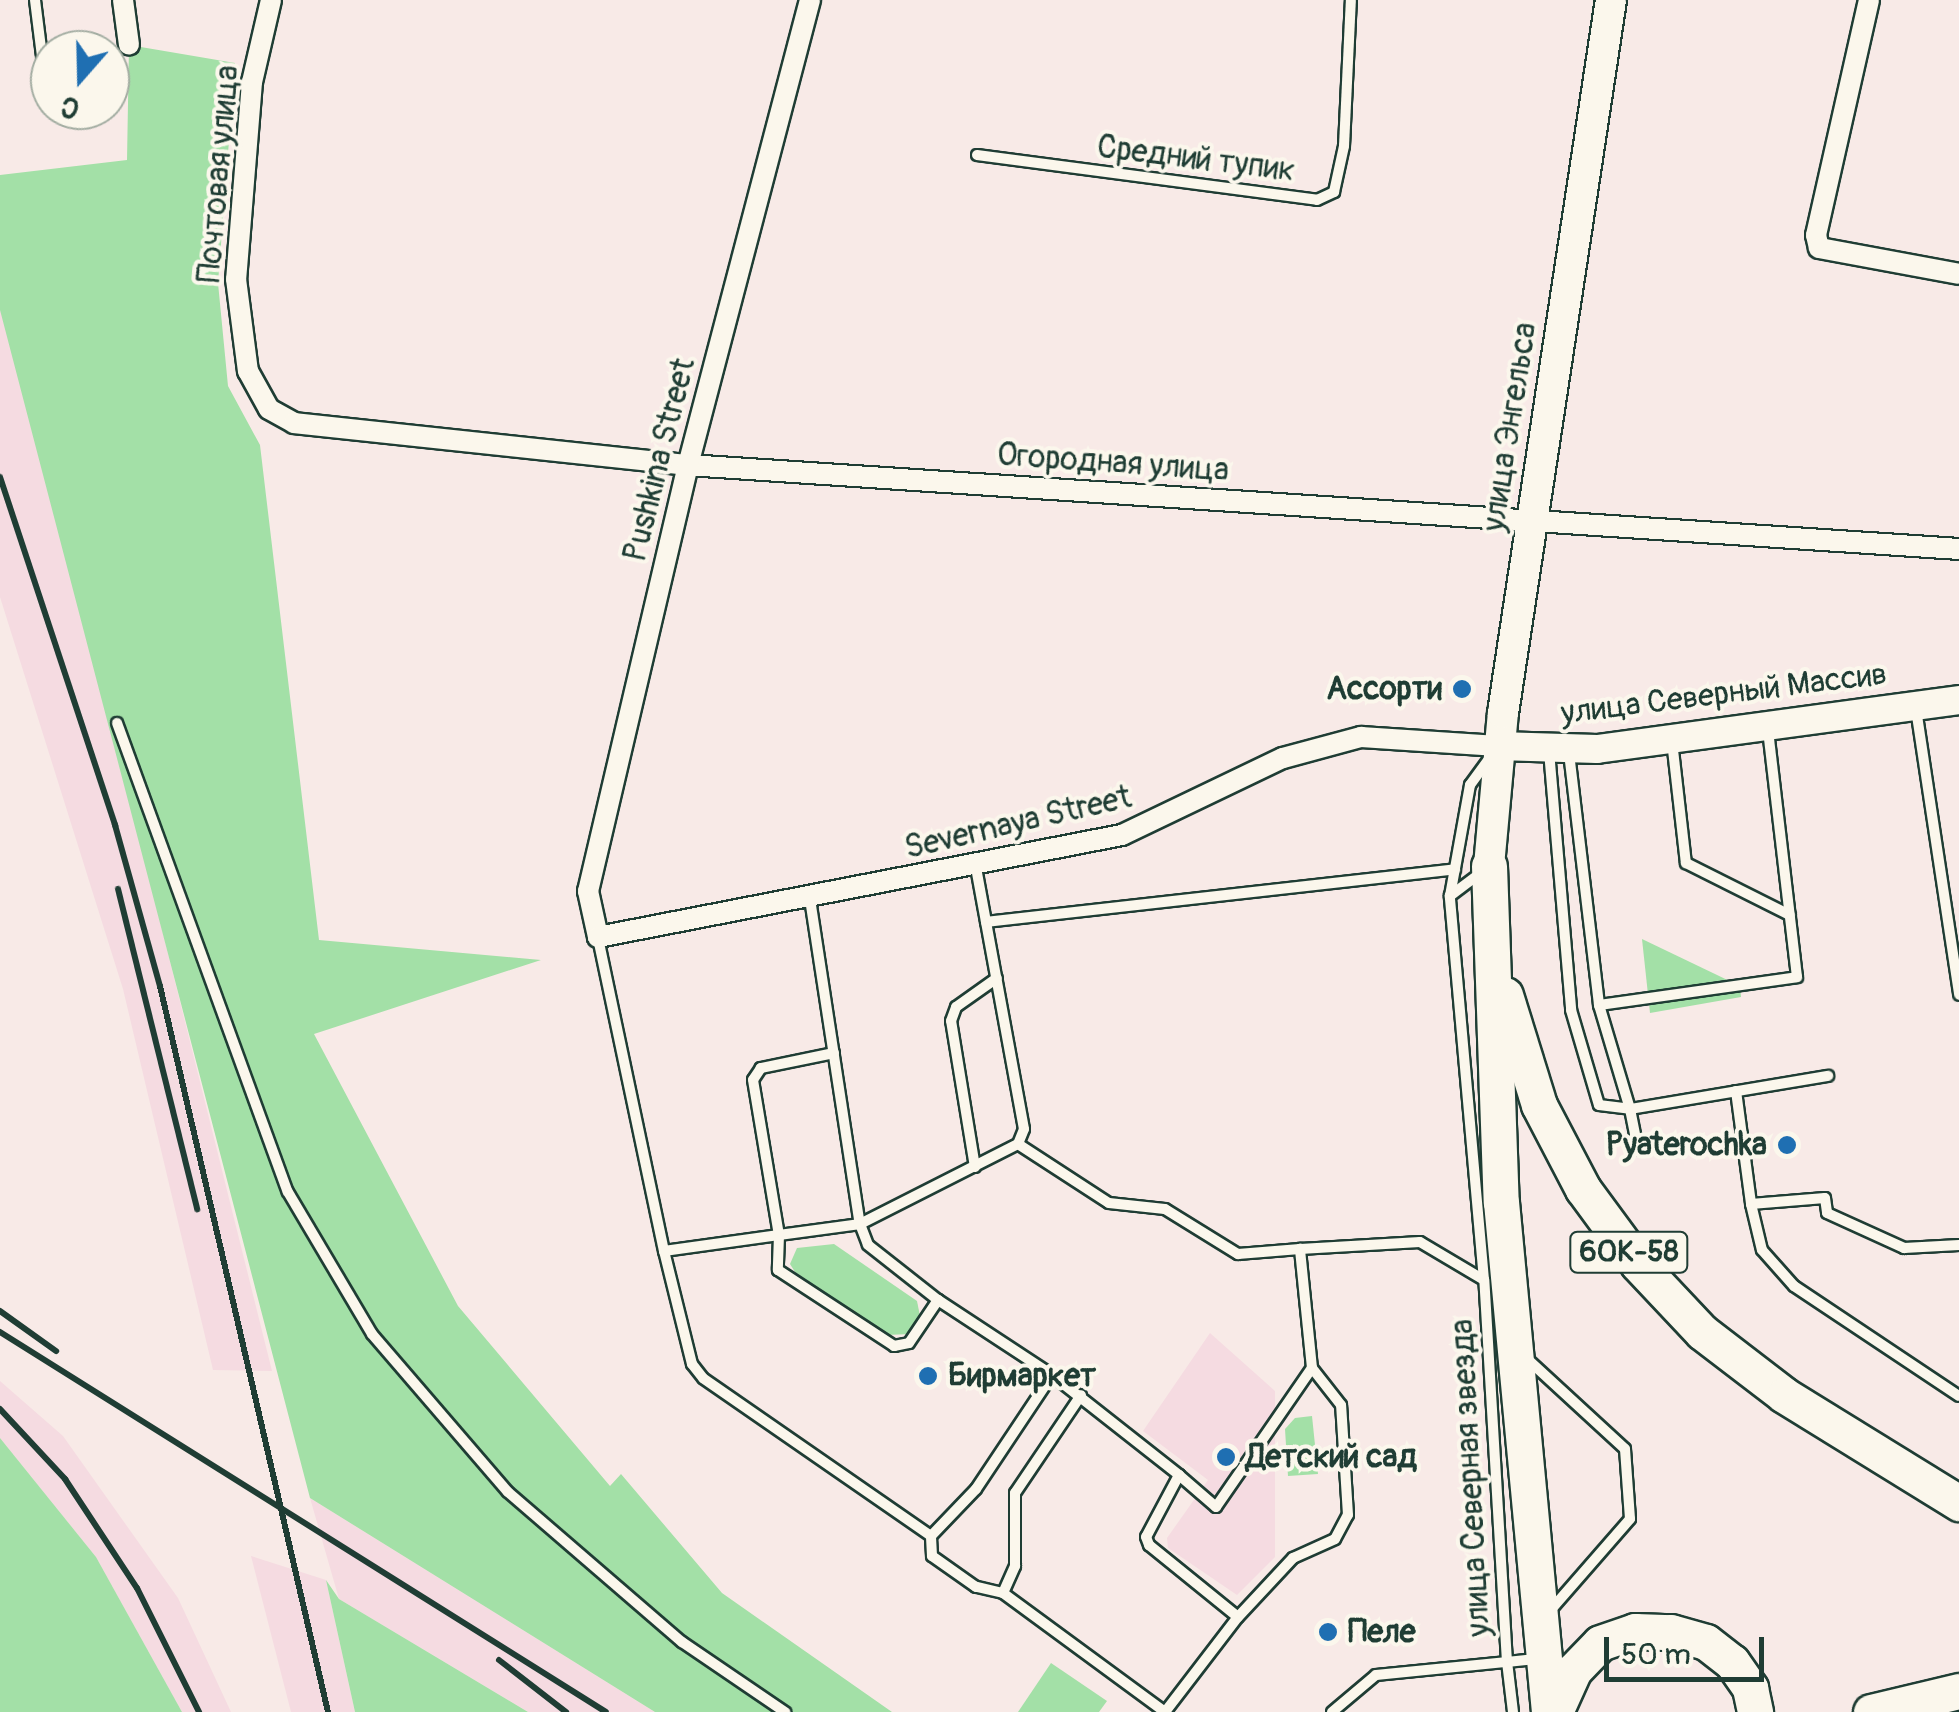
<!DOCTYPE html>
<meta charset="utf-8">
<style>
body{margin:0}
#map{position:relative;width:1959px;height:1712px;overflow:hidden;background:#f8eae7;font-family:Pangolin,sans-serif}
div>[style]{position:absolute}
.built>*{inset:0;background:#f5dbe1}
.green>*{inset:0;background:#a3e0a7}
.roads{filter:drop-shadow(2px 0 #1f3d34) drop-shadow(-2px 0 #1f3d34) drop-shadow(0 2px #1f3d34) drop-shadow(0 -2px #1f3d34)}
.service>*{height:10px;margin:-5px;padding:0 5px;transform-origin:5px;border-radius:5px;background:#fbf7ec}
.minor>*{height:20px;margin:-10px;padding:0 10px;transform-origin:10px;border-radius:10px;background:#fbf7ec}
.tertiary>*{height:28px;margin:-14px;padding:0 14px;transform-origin:14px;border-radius:14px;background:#fbf7ec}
.secondary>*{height:30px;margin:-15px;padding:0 15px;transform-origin:15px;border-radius:15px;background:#fbf7ec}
.trunk>*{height:35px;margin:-17.5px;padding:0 17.5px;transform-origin:17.5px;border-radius:17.5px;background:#fbf7ec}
.rail>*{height:6px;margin:-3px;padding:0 3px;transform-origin:3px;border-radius:3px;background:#1f3d34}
.dots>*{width:28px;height:28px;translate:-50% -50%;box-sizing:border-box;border:5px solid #fbf7ec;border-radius:50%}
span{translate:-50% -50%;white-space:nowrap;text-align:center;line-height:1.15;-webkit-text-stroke:8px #fbf7ec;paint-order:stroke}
.shield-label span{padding:2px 8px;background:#fbf7ec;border:2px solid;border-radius:8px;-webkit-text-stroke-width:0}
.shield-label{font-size:30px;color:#1f3d34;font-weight:700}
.street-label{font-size:32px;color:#1f3d34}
.poi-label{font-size:32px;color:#1f3d34;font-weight:700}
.right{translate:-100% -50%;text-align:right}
.left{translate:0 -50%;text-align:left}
.north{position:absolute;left:30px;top:30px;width:100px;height:100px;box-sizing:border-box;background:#fbf7ec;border:2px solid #a3ada2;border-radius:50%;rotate:200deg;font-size:28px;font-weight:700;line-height:40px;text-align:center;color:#1f3d34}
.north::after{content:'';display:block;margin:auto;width:35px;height:45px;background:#1f6fb2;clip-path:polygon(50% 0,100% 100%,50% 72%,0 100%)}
.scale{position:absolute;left:1604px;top:1637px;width:160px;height:45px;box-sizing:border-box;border:5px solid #1f3d34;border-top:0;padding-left:12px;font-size:30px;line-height:35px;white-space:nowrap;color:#1f3d34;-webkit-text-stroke:8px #fbf7ec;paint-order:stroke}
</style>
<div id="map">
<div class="built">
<i style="clip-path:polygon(0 292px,18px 351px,272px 1371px,213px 1370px,123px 989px,0 597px)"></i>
<i style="clip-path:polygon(1210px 1333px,1275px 1391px,1275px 1407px,1288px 1417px,1275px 1434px,1275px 1557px,1237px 1595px,1168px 1548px,1167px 1538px,1208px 1480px,1143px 1431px)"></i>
<i style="clip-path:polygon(0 1381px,63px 1436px,178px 1598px,231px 1712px,182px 1712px,96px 1557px,0 1438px)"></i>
<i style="clip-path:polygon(310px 1498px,655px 1712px,528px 1712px,339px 1599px)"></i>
<i style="clip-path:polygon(251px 1556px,326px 1580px,355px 1712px,291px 1712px)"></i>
</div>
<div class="green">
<i style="clip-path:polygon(129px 45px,235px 63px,218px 283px,228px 386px,260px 445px,319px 940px,541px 960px,314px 1034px,458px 1306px,610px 1486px,621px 1474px,722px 1593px,892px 1712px,655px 1712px,310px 1498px,0 310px,0 175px,127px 160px)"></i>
<i style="clip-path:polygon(1642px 939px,1740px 986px,1741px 997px,1650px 1013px)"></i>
<i style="clip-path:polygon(834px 1244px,917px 1301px,921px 1321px,911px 1334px,886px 1335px,795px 1272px,790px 1264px,797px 1248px)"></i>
<i style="clip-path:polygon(1312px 1416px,1318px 1474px,1288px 1476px,1285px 1429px,1295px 1418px)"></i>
<i style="clip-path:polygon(0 1438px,96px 1557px,182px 1712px,0 1712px)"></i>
<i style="clip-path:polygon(326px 1580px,339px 1599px,528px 1712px,355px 1712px)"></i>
<i style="clip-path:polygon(1051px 1663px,1107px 1701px,1099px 1712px,1018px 1712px)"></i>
</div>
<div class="roads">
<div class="service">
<i style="left:35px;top:0;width:56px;rotate:82.9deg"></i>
<i style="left:977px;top:155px;width:343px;rotate:7.5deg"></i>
<i style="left:1317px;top:200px;width:19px;rotate:-25deg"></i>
<i style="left:1334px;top:192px;width:47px;rotate:-77.7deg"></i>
<i style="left:1344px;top:146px;width:146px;rotate:-87.3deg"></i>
<i style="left:1916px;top:709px;width:289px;rotate:81.4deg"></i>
<i style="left:117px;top:723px;width:499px;rotate:70deg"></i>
<i style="left:288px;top:1192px;width:165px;rotate:59.4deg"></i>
<i style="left:372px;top:1334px;width:208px;rotate:49.3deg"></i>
<i style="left:508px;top:1492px;width:230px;rotate:40.8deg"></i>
<i style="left:682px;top:1642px;width:125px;rotate:34.2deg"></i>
<i style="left:1672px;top:741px;width:123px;rotate:83.5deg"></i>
<i style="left:1686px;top:863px;width:116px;rotate:26.6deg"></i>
<i style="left:1549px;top:751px;width:260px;rotate:85.1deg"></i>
<i style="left:1571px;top:1010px;width:99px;rotate:73.6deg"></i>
<i style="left:1599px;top:1105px;width:31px;rotate:7deg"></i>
<i style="left:1630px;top:1109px;width:41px;rotate:78.7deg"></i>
<i style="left:1569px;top:753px;width:254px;rotate:83.2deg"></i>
<i style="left:1599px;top:1005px;width:109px;rotate:73.4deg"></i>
<i style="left:1630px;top:1109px;width:201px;rotate:-9.5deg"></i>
<i style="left:1450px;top:896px;width:38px;rotate:-37deg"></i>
<i style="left:810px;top:899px;width:329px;rotate:81.3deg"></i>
<i style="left:860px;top:1224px;width:177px;rotate:-26.9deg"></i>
<i style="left:1018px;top:1144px;width:16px;rotate:-68deg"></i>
<i style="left:1024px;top:1129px;width:266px;rotate:-100.4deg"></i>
<i style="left:986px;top:922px;width:472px;rotate:-6.4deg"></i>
<i style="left:598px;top:938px;width:320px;rotate:78.1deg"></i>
<i style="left:1599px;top:1005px;width:200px;rotate:-8deg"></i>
<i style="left:1797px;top:977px;width:249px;rotate:-96.7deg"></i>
<i style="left:834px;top:1053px;width:75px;rotate:168.4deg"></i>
<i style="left:761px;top:1068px;width:14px;rotate:124deg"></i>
<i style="left:753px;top:1080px;width:157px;rotate:80.5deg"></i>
<i style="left:779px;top:1235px;width:82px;rotate:-7.7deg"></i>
<i style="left:860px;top:1224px;width:22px;rotate:69deg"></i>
<i style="left:868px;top:1245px;width:89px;rotate:38.2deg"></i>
<i style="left:1736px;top:1091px;width:114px;rotate:82.4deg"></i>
<i style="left:1751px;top:1204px;width:74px;rotate:-4.6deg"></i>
<i style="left:1825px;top:1198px;width:15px;rotate:82deg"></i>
<i style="left:1827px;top:1213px;width:85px;rotate:24.4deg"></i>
<i style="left:1904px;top:1248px;width:55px;rotate:-3.1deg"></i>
<i style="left:1018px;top:1144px;width:108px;rotate:33deg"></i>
<i style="left:1109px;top:1203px;width:56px;rotate:6.1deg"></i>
<i style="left:1165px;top:1209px;width:86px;rotate:31.7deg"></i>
<i style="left:1238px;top:1254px;width:62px;rotate:-4.6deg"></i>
<i style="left:975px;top:1167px;width:148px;rotate:-99.3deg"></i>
<i style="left:951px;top:1021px;width:15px;rotate:-70deg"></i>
<i style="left:956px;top:1007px;width:50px;rotate:-35.3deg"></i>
<i style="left:1751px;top:1204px;width:47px;rotate:76.6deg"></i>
<i style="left:1762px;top:1250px;width:48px;rotate:48.4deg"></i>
<i style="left:1794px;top:1286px;width:198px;rotate:33.7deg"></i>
<i style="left:1524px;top:1356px;width:137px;rotate:42.6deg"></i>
<i style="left:1625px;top:1449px;width:70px;rotate:85.9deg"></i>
<i style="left:1630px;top:1519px;width:125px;rotate:131.1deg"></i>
<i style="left:1179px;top:1475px;width:49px;rotate:40.9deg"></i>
<i style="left:1216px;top:1507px;width:169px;rotate:-55.4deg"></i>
<i style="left:931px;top:1536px;width:65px;rotate:-46.2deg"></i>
<i style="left:976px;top:1489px;width:137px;rotate:-56.3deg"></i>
<i style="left:1003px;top:1593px;width:30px;rotate:-66deg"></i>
<i style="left:1015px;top:1566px;width:73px;rotate:-90deg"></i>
<i style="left:1015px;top:1493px;width:118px;rotate:-56deg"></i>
<i style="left:1165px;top:1712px;width:201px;rotate:-143.7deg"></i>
<i style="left:1003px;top:1593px;width:28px;rotate:-167deg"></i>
<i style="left:976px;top:1587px;width:54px;rotate:-144.8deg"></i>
<i style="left:932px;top:1556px;width:20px;rotate:-93deg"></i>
<i style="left:931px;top:1536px;width:277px;rotate:-145.3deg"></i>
<i style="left:703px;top:1378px;width:18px;rotate:-128deg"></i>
<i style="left:692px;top:1364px;width:116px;rotate:-103.9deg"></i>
<i style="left:664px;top:1251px;width:116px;rotate:-7.9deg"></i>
<i style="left:779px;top:1235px;width:35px;rotate:92deg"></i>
<i style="left:778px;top:1270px;width:139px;rotate:33.2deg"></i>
<i style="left:894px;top:1346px;width:15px;rotate:-11deg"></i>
<i style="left:909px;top:1343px;width:52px;rotate:-56deg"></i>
<i style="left:938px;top:1300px;width:136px;rotate:33.3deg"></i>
<i style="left:1052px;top:1375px;width:162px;rotate:38.2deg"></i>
<i style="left:1179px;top:1475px;width:70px;rotate:118deg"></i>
<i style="left:1146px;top:1537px;width:9px;rotate:69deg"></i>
<i style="left:1149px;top:1545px;width:114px;rotate:39deg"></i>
<i style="left:1165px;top:1712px;width:120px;rotate:-52.5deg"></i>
<i style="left:1238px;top:1617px;width:81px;rotate:-47deg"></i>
<i style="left:1293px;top:1558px;width:46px;rotate:-24.3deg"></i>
<i style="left:1335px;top:1539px;width:27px;rotate:-62deg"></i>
<i style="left:1348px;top:1515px;width:110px;rotate:-93.6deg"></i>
<i style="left:1341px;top:1405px;width:47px;rotate:-128.1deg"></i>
<i style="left:1312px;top:1368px;width:120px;rotate:-95.8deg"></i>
<i style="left:1300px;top:1249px;width:120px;rotate:-3.3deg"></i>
<i style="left:1420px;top:1242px;width:74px;rotate:30.7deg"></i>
<i style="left:1332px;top:1712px;width:57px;rotate:-40.1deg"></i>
<i style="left:1376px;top:1675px;width:132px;rotate:-5.7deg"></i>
<i style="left:1507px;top:1662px;width:383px;rotate:-93.4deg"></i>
<i style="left:1484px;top:1280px;width:386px;rotate:-95.1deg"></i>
<i style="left:1450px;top:896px;width:113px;rotate:-79.8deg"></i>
<i style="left:1470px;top:785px;width:37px;rotate:-54deg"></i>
<i style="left:1513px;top:1712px;width:50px;rotate:-96.8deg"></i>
<i style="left:1507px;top:1662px;width:31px;rotate:-6deg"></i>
</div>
<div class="minor">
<i style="left:123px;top:0;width:45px;rotate:82.4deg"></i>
<i style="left:271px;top:0;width:84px;rotate:103deg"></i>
<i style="left:252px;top:82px;width:198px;rotate:94.6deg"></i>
<i style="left:236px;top:279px;width:93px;rotate:82.6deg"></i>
<i style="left:248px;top:371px;width:43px;rotate:61.1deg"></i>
<i style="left:269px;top:409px;width:29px;rotate:29deg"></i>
<i style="left:294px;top:423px;width:396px;rotate:6.1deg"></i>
<i style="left:688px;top:465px;width:1274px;rotate:3.78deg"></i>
<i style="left:810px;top:0;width:481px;rotate:104.7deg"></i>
<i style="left:688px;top:465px;width:438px;rotate:103.2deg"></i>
<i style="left:588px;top:891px;width:47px;rotate:77.7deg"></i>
<i style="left:598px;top:937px;width:534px;rotate:-11.02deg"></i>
<i style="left:1122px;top:835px;width:178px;rotate:-25.6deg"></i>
<i style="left:1283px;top:758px;width:81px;rotate:-15.1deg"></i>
<i style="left:1361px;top:737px;width:137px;rotate:3.8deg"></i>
<i style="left:1869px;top:0;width:241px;rotate:102.7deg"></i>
<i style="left:1816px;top:235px;width:13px;rotate:77deg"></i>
<i style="left:1819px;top:248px;width:142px;rotate:10.5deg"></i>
</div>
<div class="tertiary">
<i style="left:1498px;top:746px;width:99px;rotate:1.7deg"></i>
<i style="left:1597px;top:749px;width:365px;rotate:-7.7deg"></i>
</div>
<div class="secondary">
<i style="left:1489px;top:866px;width:154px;rotate:-84.8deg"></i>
<i style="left:1503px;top:713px;width:721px;rotate:-81.39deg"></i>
</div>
<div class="trunk">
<i style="left:1489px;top:866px;width:336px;rotate:88deg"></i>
<i style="left:1501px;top:1202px;width:512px;rotate:84.62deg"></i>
<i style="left:1505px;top:995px;width:115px;rotate:72.8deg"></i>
<i style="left:1539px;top:1105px;width:95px;rotate:62.4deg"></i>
<i style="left:1583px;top:1189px;width:93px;rotate:53.7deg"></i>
<i style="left:1638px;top:1264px;width:93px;rotate:46.7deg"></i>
<i style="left:1702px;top:1332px;width:103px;rotate:37.5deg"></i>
<i style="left:1784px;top:1395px;width:206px;rotate:31.7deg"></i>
<i style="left:1555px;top:1712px;width:46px;rotate:-65.7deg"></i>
<i style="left:1574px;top:1670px;width:37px;rotate:-46deg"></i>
<i style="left:1600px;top:1643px;width:37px;rotate:-19deg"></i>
<i style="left:1635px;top:1631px;width:36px;rotate:2deg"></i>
<i style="left:1671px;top:1632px;width:36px;rotate:16deg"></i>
<i style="left:1706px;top:1642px;width:33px;rotate:38deg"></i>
<i style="left:1732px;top:1662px;width:32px;rotate:55deg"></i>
<i style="left:1750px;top:1688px;width:25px;rotate:78deg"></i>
<i style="left:1871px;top:1712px;width:90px;rotate:-13.4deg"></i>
</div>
</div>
<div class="rail">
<i style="left:0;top:477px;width:367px;rotate:71.7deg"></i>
<i style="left:115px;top:825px;width:167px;rotate:74.4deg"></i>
<i style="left:160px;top:986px;width:745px;rotate:76.97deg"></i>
<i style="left:118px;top:889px;width:330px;rotate:76.1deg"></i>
<i style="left:0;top:1311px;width:69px;rotate:35.5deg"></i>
<i style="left:0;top:1332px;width:715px;rotate:32.09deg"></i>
<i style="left:0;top:1409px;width:96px;rotate:47.1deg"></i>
<i style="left:65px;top:1479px;width:131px;rotate:56.6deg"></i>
<i style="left:137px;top:1588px;width:139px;rotate:63.4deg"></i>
<i style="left:499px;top:1660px;width:85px;rotate:37.8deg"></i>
</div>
<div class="dots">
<i style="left:1462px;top:689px;background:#1f6fb2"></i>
<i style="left:1787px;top:1145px;background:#1f6fb2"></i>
<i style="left:928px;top:1376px;background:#1f6fb2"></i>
<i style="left:1226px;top:1457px;background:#1f6fb2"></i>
<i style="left:1328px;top:1632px;background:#1f6fb2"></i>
</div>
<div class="shield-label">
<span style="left:1629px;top:1252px">60К-58</span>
</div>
<div class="street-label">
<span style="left:1196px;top:159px;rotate:7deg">Средний тупик</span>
<span style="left:219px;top:174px;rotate:-85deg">Почтовая улица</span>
<span style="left:1510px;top:427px;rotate:-81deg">улица Энгельса</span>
<span style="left:660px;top:460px;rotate:-76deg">Pushkina Street</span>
<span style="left:1113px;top:463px;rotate:4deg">Огородная улица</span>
<span style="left:1724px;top:694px;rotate:-7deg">улица Северный Массив</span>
<span style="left:1018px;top:823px;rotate:-13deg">Severnaya Street</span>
<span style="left:1471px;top:1478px;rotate:-93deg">улица Северная звезда</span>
</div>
<div class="poi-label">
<span class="right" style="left:1442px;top:689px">Ассорти</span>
<span class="right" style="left:1767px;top:1145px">Pyaterochka</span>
<span class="left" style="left:948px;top:1376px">Бирмаркет</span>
<span class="left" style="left:1246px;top:1457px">Детский сад</span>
<span class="left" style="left:1348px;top:1632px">Пеле</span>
</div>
<div class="north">С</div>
<div class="scale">50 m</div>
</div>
